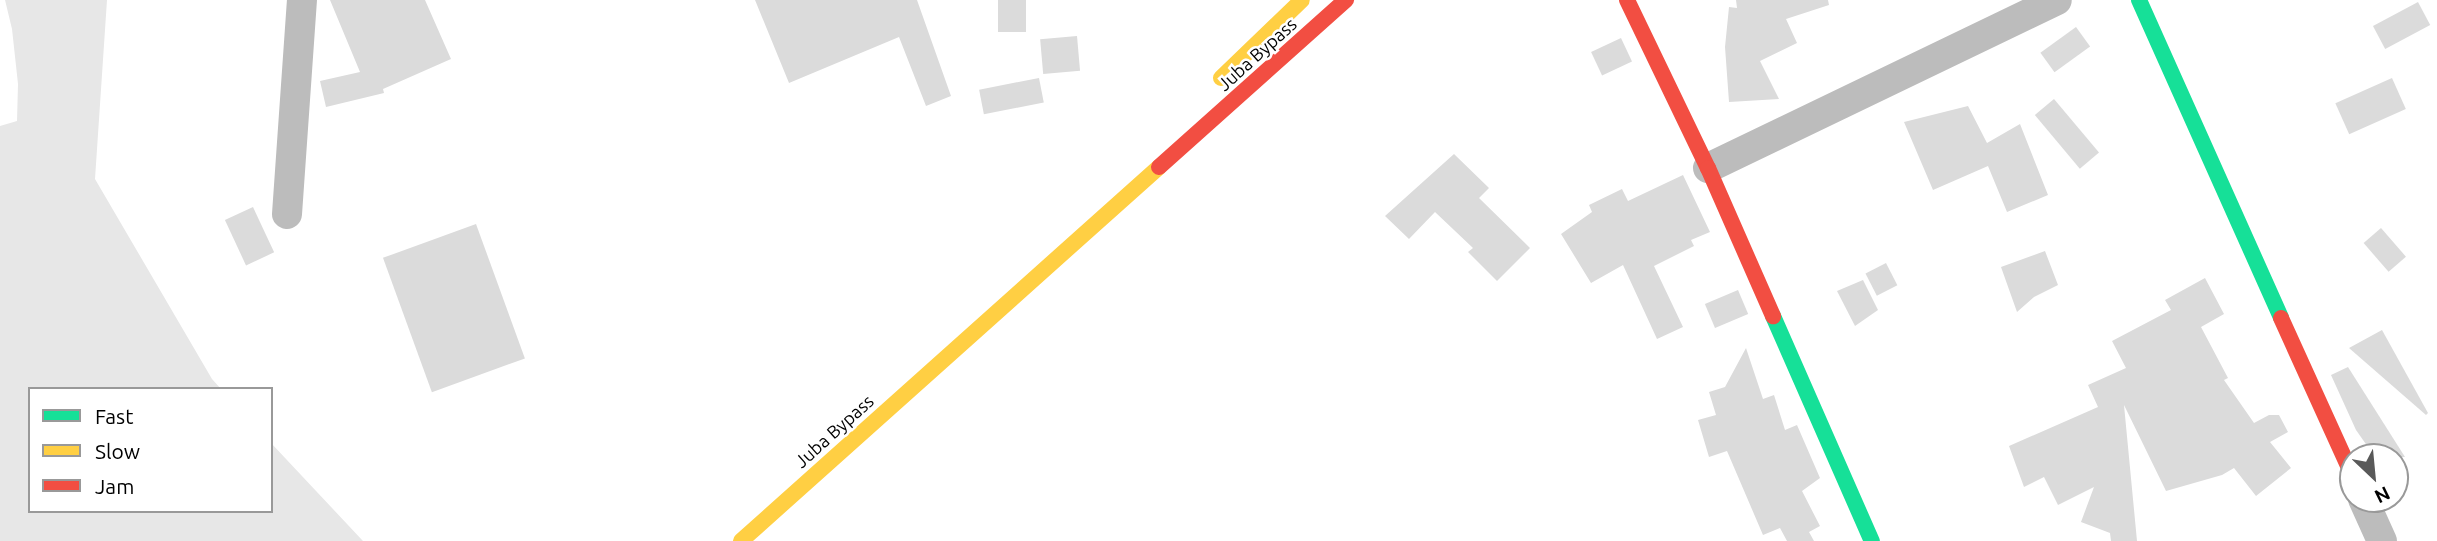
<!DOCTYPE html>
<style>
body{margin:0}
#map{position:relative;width:2437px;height:541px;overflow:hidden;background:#fff;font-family:Ubuntu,sans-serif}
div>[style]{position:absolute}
.green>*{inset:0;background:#e7e7e7}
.building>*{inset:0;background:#dbdbdb;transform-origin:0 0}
.street>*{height:30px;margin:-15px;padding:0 15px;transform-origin:15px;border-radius:15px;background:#bcbcbc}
.fast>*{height:16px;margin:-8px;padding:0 8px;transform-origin:8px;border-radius:8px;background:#16e098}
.slow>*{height:16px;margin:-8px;padding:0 8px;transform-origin:8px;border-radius:8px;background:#ffcf43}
.jam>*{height:16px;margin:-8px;padding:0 8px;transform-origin:8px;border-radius:8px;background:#f24e42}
span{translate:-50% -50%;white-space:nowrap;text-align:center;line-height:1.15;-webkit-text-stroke:5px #fff;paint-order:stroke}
.street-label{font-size:18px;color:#000}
.legend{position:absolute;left:28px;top:387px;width:245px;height:126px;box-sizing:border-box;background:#fff;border:2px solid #999;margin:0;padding:9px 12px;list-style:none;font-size:21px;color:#000}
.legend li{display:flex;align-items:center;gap:14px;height:35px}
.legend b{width:35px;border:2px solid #999}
.north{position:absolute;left:2339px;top:443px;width:70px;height:70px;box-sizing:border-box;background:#fff;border:2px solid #999;border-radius:50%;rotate:154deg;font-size:19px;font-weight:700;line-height:28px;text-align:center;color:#000}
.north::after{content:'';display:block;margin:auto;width:24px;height:32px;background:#595959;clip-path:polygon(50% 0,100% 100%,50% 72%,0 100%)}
</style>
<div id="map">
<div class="green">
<i style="clip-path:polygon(5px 0,107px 0,95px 179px,212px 379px,221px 389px,30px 389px,30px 511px,271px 511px,271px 443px,363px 541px,0 541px,0 126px,17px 121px,18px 84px,12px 29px)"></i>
</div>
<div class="building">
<i style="clip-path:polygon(330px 0,425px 0,451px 59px,383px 89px,384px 93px,326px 107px,320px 81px,360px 72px)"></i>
<i style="clip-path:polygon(755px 0,917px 0,951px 96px,926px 106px,899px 37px,789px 83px)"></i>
<i style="left:998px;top:0;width:28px;height:32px"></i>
<i style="clip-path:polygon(1736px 0,1828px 0,1829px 5px,1786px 19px,1797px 43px,1760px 61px,1779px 99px,1729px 102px,1725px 47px,1729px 7px,1737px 8px)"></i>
<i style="left:2418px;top:2px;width:26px;height:51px;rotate:62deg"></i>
<i style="left:2076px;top:27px;width:24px;height:44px;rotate:54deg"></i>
<i style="left:1077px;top:36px;width:35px;height:37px;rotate:85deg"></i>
<i style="left:1621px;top:38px;width:26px;height:33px;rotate:65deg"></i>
<i style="left:1039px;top:78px;width:25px;height:61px;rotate:79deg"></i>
<i style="left:2392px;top:78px;width:34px;height:62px;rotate:66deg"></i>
<i style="left:2054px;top:99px;width:70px;height:25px;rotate:50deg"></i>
<i style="clip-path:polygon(1968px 106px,1987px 143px,2020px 124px,2048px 195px,2007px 212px,1988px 166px,1933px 190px,1904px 122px)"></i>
<i style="clip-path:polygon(1454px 154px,1489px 188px,1479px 198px,1530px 248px,1497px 281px,1468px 252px,1473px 248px,1435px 212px,1409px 239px,1385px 216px)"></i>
<i style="clip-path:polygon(1683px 175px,1710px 232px,1691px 240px,1694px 246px,1654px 266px,1683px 327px,1657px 339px,1623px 265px,1591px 283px,1561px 234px,1592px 212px,1589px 205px,1622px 189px,1628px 201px)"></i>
<i style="left:253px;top:207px;width:50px;height:31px;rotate:65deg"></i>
<i style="left:476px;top:224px;width:143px;height:99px;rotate:70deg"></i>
<i style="left:2381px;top:228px;width:38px;height:23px;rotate:49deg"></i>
<i style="clip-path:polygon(2045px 251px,2058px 285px,2034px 297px,2017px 312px,2001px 267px)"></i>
<i style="left:1886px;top:263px;width:25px;height:23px;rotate:63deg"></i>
<i style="clip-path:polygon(2205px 278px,2224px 314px,2201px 327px,2228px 378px,2224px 380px,2254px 423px,2269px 415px,2279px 415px,2288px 432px,2270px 442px,2291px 468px,2256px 496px,2234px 468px,2222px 475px,2166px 491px,2124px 405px,2137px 541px,2111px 541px,2110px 533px,2081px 522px,2094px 487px,2058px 505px,2044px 477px,2024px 487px,2009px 446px,2098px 407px,2088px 385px,2126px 368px,2112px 341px,2171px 310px,2165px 300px)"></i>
<i style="clip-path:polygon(1863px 280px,1878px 310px,1855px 326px,1837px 291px)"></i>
<i style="left:1738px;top:290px;width:26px;height:36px;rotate:67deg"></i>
<i style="clip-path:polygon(2382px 330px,2428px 413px,2426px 415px,2349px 348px)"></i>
<i style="clip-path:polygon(1746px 348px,1763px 399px,1774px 395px,1785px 430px,1797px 425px,1820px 478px,1802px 491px,1820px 526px,1809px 532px,1814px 541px,1787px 541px,1780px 528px,1763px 535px,1727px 451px,1709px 457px,1698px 420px,1716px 415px,1709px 392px,1725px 387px)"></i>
<i style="clip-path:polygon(2348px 367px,2405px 457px,2375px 457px,2356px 430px,2331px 375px)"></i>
</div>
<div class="street">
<i style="left:1708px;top:168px;width:387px;rotate:-25.7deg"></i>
<i style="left:287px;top:214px;width:215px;rotate:-86deg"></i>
<i style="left:2363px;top:499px;width:46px;rotate:65.7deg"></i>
</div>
<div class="fast">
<i style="left:2139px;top:0;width:348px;rotate:65.9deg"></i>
<i style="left:1773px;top:316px;width:246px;rotate:66.3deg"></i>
</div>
<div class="slow">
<i style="left:1221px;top:78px;width:112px;rotate:-43.9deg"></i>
<i style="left:741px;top:541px;width:561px;rotate:-41.82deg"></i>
</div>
<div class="jam">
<i style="left:1627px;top:0;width:187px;rotate:64.3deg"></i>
<i style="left:1708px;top:168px;width:162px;rotate:66.3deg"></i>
<i style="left:1159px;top:167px;width:251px;rotate:-41.8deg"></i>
<i style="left:2281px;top:318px;width:175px;rotate:65.6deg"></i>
</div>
<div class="street-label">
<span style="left:1257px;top:54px;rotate:-42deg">Juba Bypass</span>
<span style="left:834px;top:431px;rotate:-42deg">Juba Bypass</span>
</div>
<ul class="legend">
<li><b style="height:9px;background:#16e098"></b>Fast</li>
<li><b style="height:9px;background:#ffcf43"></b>Slow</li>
<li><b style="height:9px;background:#f24e42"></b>Jam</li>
</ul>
<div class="north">N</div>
</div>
